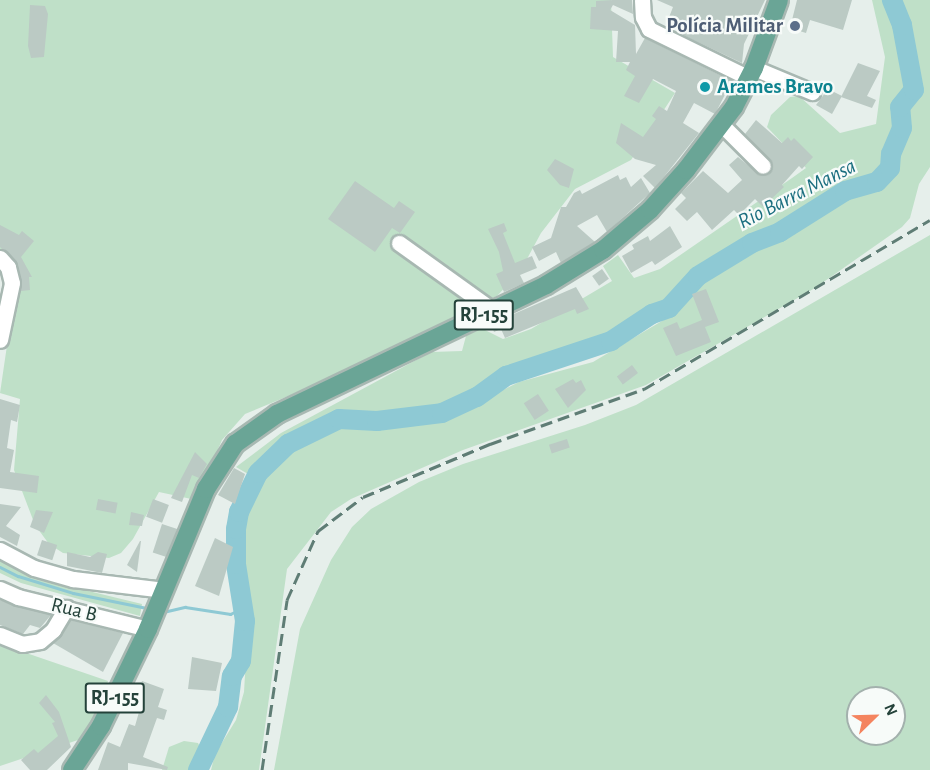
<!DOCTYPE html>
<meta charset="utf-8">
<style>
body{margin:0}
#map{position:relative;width:930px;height:770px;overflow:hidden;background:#e6efeb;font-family:"Alegreya Sans",sans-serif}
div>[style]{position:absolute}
.green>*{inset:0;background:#bfe0c8}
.stream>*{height:3px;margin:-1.5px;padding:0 1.5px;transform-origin:1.5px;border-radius:1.5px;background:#8ec9d4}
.river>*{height:20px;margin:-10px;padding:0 10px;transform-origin:10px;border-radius:10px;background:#8ec9d4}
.building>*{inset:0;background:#bbcac4;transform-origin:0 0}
.roads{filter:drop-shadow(2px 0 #a8b8b2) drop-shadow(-2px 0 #a8b8b2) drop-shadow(0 2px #a8b8b2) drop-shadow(0 -2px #a8b8b2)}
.minor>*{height:15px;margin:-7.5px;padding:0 7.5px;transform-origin:7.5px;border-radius:7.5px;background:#fff}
.major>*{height:18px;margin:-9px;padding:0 9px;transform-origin:9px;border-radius:9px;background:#6aa596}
.rail>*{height:3px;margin-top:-1.5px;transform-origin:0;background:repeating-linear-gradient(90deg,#5f7d75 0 12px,transparent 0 18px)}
.dots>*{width:16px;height:16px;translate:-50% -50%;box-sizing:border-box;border:3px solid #f7fbf9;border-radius:50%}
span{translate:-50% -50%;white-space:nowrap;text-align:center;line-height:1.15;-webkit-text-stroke:4.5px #f7fbf9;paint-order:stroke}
.shield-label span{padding:2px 4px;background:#f7fbf9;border:2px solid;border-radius:4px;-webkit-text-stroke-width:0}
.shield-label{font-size:20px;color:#24423a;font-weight:700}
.service-label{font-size:21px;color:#4e5e75;font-weight:700}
.right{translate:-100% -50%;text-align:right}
.culture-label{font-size:21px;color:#0d838f;font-weight:700}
.left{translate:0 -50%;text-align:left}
.street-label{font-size:21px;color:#24423a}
.water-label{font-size:22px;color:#1c6f80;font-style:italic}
.north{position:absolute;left:846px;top:686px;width:60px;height:60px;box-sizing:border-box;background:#f7fbf9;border:2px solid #a3b1ad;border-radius:50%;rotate:67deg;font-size:16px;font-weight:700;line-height:24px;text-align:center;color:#24423a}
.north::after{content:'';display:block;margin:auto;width:21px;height:27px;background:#f4845f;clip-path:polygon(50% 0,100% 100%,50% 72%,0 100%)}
</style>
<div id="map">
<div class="green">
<i style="clip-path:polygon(0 0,611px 0,613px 57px,675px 93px,631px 160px,575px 189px,541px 233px,521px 270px,497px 296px,322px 382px,245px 414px,222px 440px,196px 500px,159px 492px,133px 539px,121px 553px,109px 558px,63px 553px,49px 544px,35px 525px,14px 470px,20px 399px,0 393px,14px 298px,0 250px)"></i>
<i style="clip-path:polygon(872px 0,888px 0,909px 75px,897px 106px,900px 121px,885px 150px,883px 167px,863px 182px,842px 184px,753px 238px,685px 282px,669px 303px,647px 310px,596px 338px,504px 369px,454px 403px,431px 409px,332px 416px,302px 429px,271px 450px,237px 502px,248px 474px,236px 467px,281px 433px,431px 352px,462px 351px,466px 336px,479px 327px,503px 339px,531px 329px,612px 281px,603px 266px,618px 255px,634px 278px,660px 269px,792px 178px,806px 168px,767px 127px,771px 115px,790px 97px,799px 96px,840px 133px,876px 124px,885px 57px)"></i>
<i style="clip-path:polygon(896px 0,930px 0,930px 167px,919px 184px,910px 218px,902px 227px,815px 288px,646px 385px,463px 450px,351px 499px,331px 512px,287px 569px,259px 770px,211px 770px,215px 754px,236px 720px,244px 692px,247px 641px,244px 525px,249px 500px,267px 475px,292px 451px,329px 428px,436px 423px,519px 382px,593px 362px,672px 315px,694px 284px,724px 269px,755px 245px,786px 234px,793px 225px,887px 181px,898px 164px,895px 150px,908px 126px,907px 113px,917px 93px,910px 45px)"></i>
<i style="clip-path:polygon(evenodd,930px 235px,930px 770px,274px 770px,300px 629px,331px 560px,352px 527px,371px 509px,419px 482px,463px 464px,585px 425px,636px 405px,930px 235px,858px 698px,894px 698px,894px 734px,858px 734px,858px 698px)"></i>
<i style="clip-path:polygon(0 560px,39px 579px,142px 604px,140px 616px,21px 583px,0 573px)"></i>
<i style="clip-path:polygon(0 644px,108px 681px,96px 716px,81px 739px,0 766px)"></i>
<i style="clip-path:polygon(184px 741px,198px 743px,200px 747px,192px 770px,162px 770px,169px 747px)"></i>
</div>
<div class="stream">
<i style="left:0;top:567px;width:20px;rotate:27deg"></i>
<i style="left:18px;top:576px;width:58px;rotate:17.2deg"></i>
<i style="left:73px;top:593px;width:80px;rotate:11.6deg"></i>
<i style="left:163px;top:612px;width:23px;rotate:-13deg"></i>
<i style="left:185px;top:607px;width:46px;rotate:8.8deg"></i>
<i style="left:230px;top:614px;width:14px;rotate:-25deg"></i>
</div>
<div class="river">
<i style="left:198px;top:770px;width:70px;rotate:-64.5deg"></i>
<i style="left:228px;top:707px;width:31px;rotate:-83deg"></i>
<i style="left:232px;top:676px;width:17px;rotate:-59deg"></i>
<i style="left:241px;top:661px;width:40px;rotate:-84.3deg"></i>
<i style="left:245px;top:621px;width:58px;rotate:-99deg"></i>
<i style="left:236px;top:564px;width:35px;rotate:-90deg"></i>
<i style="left:236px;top:529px;width:17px;rotate:-80deg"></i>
<i style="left:239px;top:512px;width:43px;rotate:-64deg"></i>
<i style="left:258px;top:473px;width:42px;rotate:-44deg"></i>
<i style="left:288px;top:444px;width:57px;rotate:-26.1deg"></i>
<i style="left:339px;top:419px;width:38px;rotate:3deg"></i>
<i style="left:377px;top:421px;width:65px;rotate:-7deg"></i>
<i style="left:442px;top:413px;width:38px;rotate:-25deg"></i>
<i style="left:477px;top:397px;width:36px;rotate:-36deg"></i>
<i style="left:506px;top:376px;width:111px;rotate:-18.4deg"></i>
<i style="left:611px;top:341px;width:49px;rotate:-33.4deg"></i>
<i style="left:652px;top:314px;width:18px;rotate:-19deg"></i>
<i style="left:669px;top:308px;width:43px;rotate:-47.8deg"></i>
<i style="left:698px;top:276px;width:63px;rotate:-31.4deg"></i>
<i style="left:752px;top:243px;width:30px;rotate:-21deg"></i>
<i style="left:780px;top:232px;width:77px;rotate:-32.2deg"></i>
<i style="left:845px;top:191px;width:33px;rotate:-16deg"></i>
<i style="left:877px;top:182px;width:19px;rotate:-47deg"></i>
<i style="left:890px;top:168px;width:14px;rotate:-86deg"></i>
<i style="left:891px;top:154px;width:28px;rotate:-67deg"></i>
<i style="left:902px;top:128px;width:21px;rotate:-95deg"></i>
<i style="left:900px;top:107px;width:22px;rotate:-51deg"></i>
<i style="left:914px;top:90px;width:66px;rotate:-100.5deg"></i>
<i style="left:902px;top:25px;width:27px;rotate:-112deg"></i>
</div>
<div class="building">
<i style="clip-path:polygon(613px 0,632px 0,633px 14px,613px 5px,610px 10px,635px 25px,636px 54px,645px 38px,732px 81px,715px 114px,694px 103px,683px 123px,699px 133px,655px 188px,643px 176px,656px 165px,635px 159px,616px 143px,621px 123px,643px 137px,656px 119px,652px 116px,659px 106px,667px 111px,676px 91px,653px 79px,639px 103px,624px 96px,635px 76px,626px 70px,630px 62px,616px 62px,618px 31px,590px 29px,591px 7px,596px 7px,596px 1px)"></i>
<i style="clip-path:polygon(657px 0,765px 0,744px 44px,742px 63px,683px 35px,685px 31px,666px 25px,673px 7px)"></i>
<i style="clip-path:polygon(797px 0,852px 0,843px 30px,810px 20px,806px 33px,790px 28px)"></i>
<i style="clip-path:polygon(30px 5px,45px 6px,48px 14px,44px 57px,31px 58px,28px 46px)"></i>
<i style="clip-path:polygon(858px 63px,880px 71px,867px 96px,876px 100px,872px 108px,841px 97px)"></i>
<i style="clip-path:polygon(828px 89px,842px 96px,832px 114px,816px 105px)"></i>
<i style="clip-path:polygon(756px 120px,782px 143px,788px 137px,791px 141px,794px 138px,813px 157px,802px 169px,799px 166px,782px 185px,784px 187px,763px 207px,755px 199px,739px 215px,734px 210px,712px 230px,697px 212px,687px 221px,675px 209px,686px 198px,681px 193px,703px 171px,728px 193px,742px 180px,729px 165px,738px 157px,760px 175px,770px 172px,770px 160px,745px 134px)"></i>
<i style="clip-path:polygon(555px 159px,574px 169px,569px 188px,560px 185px,547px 170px)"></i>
<i style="clip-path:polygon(618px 175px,620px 180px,626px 177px,631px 187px,641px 178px,650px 193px,607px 232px,597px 215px,577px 226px,595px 242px,561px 263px,556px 252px,539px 261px,532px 247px,551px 238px,561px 207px,566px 207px,574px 193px,580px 190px,582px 194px)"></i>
<i style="clip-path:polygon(355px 181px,394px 208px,399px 201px,415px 212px,400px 233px,392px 228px,375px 252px,328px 219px)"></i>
<i style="clip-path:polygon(504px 223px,507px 231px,503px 233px,515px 263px,532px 256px,537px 268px,520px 275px,524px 283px,504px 292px,496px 274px,503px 271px,499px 252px,488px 229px)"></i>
<i style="clip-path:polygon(0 225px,19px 235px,22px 231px,34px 241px,21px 257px,32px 277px,29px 277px,30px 290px,21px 291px,17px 264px,0 247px)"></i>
<i style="clip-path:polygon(670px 226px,682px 247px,655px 265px,652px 261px,631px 273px,622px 256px,634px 249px,632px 245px,648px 236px,650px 241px)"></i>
<i style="left:602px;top:269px;width:12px;height:12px;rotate:55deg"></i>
<i style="clip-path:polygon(576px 287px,589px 309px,577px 314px,575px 309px,505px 338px,501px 329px,494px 332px,491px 324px)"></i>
<i style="clip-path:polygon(706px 289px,719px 322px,705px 327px,711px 342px,676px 356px,663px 328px,677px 322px,680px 329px,702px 320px,692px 294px)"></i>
<i style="left:632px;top:365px;width:10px;height:19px;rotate:53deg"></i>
<i style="clip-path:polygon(573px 379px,576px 383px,581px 380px,586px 390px,568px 408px,555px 389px)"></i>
<i style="left:538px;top:394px;width:20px;height:17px;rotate:57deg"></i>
<i style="clip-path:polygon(0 399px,20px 405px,17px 422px,11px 420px,7px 448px,14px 450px,10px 472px,39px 476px,37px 493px,0 488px)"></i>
<i style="left:567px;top:439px;width:9px;height:19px;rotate:72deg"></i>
<i style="clip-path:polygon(195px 452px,207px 464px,199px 478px,192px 475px,182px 502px,171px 498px)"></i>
<i style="clip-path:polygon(234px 468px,245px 474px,235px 504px,218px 495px)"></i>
<i style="left:98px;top:499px;width:20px;height:11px;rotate:11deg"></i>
<i style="left:153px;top:499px;width:17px;height:19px;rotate:21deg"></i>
<i style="clip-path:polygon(0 504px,21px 507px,6px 526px,20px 535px,17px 546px,0 537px)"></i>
<i style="clip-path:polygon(36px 510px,53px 512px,44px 533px,30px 527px)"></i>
<i style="clip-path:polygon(131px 512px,144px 515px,142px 526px,129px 525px)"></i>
<i style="left:162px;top:524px;width:16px;height:30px;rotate:18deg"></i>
<i style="clip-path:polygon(215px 538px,233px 547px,219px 596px,195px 586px)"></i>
<i style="left:42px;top:540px;width:16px;height:16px;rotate:18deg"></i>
<i style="clip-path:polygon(140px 541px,141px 541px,137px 572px,127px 565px)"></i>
<i style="clip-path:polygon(67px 552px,90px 557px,98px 552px,107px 554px,102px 573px,67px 566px)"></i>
<i style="clip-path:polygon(0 600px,16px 606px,51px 615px,40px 628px,30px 625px,23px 634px,0 625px)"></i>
<i style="clip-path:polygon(70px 620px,123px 633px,103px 672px,53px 643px)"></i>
<i style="clip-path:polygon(192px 657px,222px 663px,216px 691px,188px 689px)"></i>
<i style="clip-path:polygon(142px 681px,164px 689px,158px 707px,167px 710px,164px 720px,157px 718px,143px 757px,168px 767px,167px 770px,128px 763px,128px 770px,98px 770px,108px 742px,120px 747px,129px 724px,135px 726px,143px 698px,137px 696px)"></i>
<i style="clip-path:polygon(46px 695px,59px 712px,71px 747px,47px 770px,30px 770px,21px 760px,34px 749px,38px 753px,58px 736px,52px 723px,55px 722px,39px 703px)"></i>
</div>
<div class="roads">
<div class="minor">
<i style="left:642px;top:0;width:17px;rotate:87deg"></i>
<i style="left:643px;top:17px;width:13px;rotate:63deg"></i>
<i style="left:649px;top:29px;width:111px;rotate:26.1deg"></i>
<i style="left:754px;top:68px;width:63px;rotate:22.5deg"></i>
<i style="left:721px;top:124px;width:59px;rotate:45deg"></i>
<i style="left:399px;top:243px;width:117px;rotate:35.6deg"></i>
<i style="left:0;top:258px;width:12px;rotate:48deg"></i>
<i style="left:8px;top:267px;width:16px;rotate:76deg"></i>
<i style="left:12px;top:283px;width:58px;rotate:101.9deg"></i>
<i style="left:0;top:550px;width:38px;rotate:28deg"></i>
<i style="left:34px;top:568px;width:41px;rotate:15.8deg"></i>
<i style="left:73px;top:579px;width:92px;rotate:6.9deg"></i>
<i style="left:0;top:589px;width:20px;rotate:24deg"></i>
<i style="left:18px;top:597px;width:134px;rotate:13.8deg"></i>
<i style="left:0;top:635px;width:24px;rotate:22deg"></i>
<i style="left:22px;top:644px;width:18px;rotate:-9deg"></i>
<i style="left:40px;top:641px;width:17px;rotate:-40deg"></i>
<i style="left:53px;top:630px;width:26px;rotate:-59deg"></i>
</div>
<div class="major">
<i style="left:72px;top:770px;width:53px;rotate:-56.6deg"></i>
<i style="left:101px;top:726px;width:108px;rotate:-64.1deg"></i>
<i style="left:148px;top:629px;width:152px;rotate:-67.5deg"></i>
<i style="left:206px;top:489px;width:54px;rotate:-57.2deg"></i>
<i style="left:235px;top:444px;width:52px;rotate:-35.5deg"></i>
<i style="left:277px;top:414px;width:298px;rotate:-25.6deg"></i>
<i style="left:546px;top:285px;width:67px;rotate:-31.6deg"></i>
<i style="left:603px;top:250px;width:62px;rotate:-40.4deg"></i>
<i style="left:650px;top:210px;width:54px;rotate:-48deg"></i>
<i style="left:686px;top:170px;width:79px;rotate:-52.7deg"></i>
<i style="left:734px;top:107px;width:44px;rotate:-62.9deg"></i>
<i style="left:754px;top:68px;width:72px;rotate:-69.8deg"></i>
</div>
</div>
<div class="rail">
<i style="left:262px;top:770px;width:172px;rotate:-81.6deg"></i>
<i style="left:287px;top:600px;width:76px;rotate:-65.8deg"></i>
<i style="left:318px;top:531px;width:56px;rotate:-37.1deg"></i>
<i style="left:363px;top:497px;width:138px;rotate:-22.7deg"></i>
<i style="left:490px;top:444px;width:164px;rotate:-19.7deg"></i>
<i style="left:644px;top:389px;width:332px;rotate:-30.6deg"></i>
</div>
<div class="dots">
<i style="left:795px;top:26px;background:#5c6f8a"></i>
<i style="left:705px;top:87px;background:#0f9aa8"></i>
</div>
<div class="shield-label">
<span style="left:484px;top:315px">RJ-155</span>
<span style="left:115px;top:698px">RJ-155</span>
</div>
<div class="service-label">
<span class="right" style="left:783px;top:26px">Polícia Militar</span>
</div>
<div class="culture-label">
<span class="left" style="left:717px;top:87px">Arames Bravo</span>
</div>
<div class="street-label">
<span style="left:74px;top:610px;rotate:14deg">Rua B</span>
</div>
<div class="water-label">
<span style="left:797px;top:194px;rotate:-27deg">Rio Barra Mansa</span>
</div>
<div class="north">N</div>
</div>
